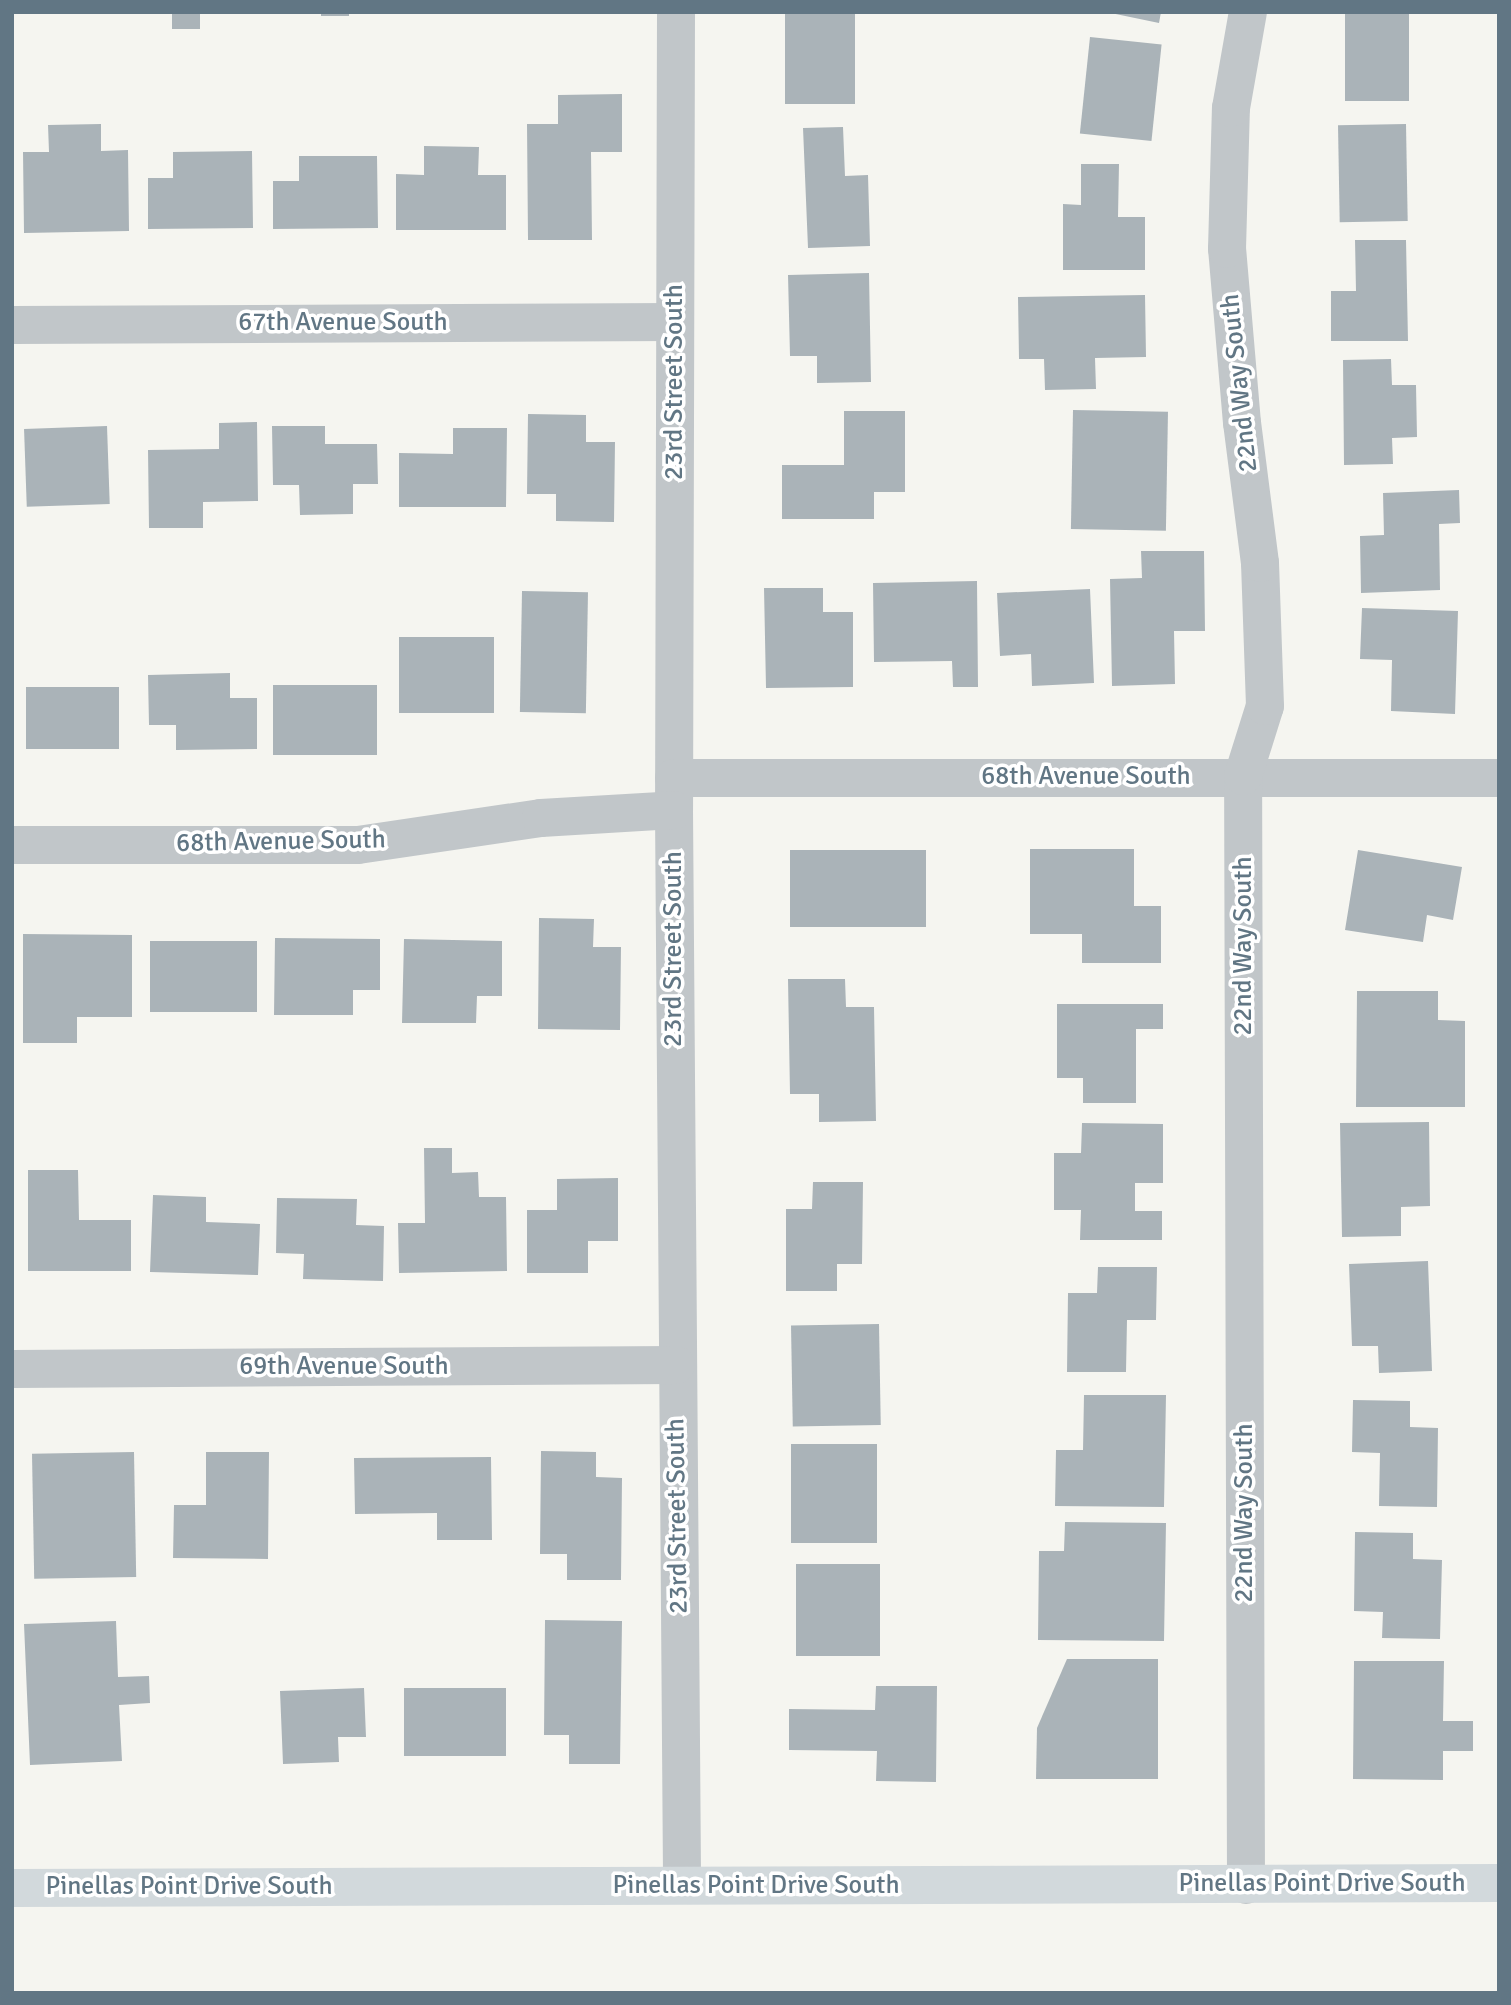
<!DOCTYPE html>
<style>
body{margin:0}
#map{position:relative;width:1511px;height:2005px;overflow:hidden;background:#f5f5f0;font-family:Signika,sans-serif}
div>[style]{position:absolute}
.building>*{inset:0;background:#aab3b8;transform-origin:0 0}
.street>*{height:38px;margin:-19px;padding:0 19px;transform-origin:19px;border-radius:19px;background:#c1c6c9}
.secondary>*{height:38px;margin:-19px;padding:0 19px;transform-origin:19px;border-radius:19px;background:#d2d9dc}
span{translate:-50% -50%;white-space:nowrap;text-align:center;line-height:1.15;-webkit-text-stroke:7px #fff;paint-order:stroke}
.street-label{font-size:26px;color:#617684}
.frame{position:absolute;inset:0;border:14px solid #617684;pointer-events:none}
</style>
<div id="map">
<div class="building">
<i style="left:172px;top:12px;width:28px;height:17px"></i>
<i style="left:321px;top:12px;width:28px;height:4px"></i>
<i style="left:785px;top:12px;width:70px;height:92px"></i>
<i style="clip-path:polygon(1106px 12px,1161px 12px,1159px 23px)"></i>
<i style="left:1345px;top:12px;width:64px;height:89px"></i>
<i style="left:1090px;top:37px;width:72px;height:97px;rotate:6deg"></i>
<i style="clip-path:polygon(622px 94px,622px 152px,591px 152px,592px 240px,528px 240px,527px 124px,558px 124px,558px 95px)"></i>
<i style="clip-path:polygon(101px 124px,101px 151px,128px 150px,129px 231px,24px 233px,23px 152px,49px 152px,48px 125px)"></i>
<i style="left:1406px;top:124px;width:97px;height:68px;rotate:89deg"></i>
<i style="clip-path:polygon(843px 127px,845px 176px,868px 175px,870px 246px,808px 248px,803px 128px)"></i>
<i style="clip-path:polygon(424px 146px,479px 147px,478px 175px,506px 175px,506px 230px,396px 230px,396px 174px,424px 175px)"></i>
<i style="clip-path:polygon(252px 151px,253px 228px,148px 229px,148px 178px,173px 178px,173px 152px)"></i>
<i style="clip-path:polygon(299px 156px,377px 156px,378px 228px,273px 229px,273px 181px,299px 181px)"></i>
<i style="clip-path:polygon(1081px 164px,1119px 164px,1118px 217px,1145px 217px,1145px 270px,1063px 270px,1063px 204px,1081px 205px)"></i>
<i style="clip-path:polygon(1355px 240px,1406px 240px,1408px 341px,1331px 341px,1331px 291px,1356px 291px)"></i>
<i style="clip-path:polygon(869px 273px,871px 382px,817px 383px,817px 356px,790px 356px,788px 275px)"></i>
<i style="clip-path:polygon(1145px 295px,1146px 357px,1095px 358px,1096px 389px,1045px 390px,1044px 359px,1019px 359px,1018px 297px)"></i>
<i style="clip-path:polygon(1391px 359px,1392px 385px,1416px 385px,1417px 437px,1392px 438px,1393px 464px,1344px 465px,1343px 360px)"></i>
<i style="left:1073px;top:410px;width:95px;height:119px;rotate:1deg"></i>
<i style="clip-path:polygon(844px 411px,905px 411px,905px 492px,874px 492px,874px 519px,782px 519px,782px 465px,844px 465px)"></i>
<i style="clip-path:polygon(528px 414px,586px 415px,586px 442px,615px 442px,614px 522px,556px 521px,556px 494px,527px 494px)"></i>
<i style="clip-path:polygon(257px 422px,258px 501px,203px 502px,203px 528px,149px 528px,148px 450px,219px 449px,219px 423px)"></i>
<i style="left:107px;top:426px;width:78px;height:83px;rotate:88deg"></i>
<i style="clip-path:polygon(272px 426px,325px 426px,325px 444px,377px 444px,378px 484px,353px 484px,353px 514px,300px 515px,299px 485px,273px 485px)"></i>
<i style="clip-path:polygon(453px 428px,507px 428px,506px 507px,399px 507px,399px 453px,453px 454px)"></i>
<i style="clip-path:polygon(1459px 490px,1460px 523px,1439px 524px,1440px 590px,1361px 593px,1360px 536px,1384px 535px,1383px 493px)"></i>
<i style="clip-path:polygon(1141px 551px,1204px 551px,1205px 631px,1174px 631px,1175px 684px,1112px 686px,1110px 579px,1142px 578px)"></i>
<i style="clip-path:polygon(977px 581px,978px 687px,953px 687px,952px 661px,874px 662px,873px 583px)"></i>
<i style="clip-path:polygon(764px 588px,823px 588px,823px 612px,853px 612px,853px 687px,766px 688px)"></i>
<i style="clip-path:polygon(1090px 589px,1094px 683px,1032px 686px,1031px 654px,1000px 656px,997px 593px)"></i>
<i style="left:522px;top:591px;width:66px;height:121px;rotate:1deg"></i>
<i style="clip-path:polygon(1362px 608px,1458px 611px,1455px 714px,1391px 711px,1392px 660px,1360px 659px)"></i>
<i style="left:399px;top:637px;width:95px;height:76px"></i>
<i style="clip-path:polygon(230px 673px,230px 698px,257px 698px,257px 749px,176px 750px,176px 725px,149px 725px,148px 675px)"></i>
<i style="left:377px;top:685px;width:70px;height:104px;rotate:90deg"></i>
<i style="left:119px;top:687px;width:62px;height:93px;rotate:90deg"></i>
<i style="clip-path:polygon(1030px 849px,1134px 849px,1134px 906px,1161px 906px,1161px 963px,1082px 963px,1082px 934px,1030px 934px)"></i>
<i style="left:790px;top:850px;width:136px;height:77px"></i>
<i style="clip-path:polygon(1358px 850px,1462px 867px,1453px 920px,1427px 915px,1423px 942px,1345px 930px)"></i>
<i style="clip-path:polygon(539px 918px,594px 919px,593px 947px,621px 947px,620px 1030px,538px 1029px)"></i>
<i style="clip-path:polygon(23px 934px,132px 935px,132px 1017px,77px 1017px,77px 1043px,23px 1043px)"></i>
<i style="clip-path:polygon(275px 938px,380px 939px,380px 990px,353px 990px,353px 1015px,274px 1015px)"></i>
<i style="clip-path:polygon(404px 939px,502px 941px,502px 996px,477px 996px,476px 1023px,402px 1023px)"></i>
<i style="left:257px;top:941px;width:71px;height:107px;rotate:90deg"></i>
<i style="clip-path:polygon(788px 979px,845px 979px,846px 1007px,874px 1007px,876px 1121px,819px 1122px,819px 1094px,790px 1094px)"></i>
<i style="clip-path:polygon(1357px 991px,1438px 991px,1438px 1020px,1465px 1021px,1465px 1107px,1356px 1107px)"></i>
<i style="clip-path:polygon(1057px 1004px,1163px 1004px,1163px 1029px,1136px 1029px,1136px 1103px,1083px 1103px,1083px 1078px,1057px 1078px)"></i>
<i style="clip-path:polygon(1429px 1122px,1430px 1206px,1401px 1207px,1401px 1236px,1342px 1237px,1340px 1123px)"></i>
<i style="clip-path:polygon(1082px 1123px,1163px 1124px,1163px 1183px,1135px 1183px,1135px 1211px,1162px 1211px,1162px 1240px,1080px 1240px,1081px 1210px,1054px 1210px,1054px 1153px,1081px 1153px)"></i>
<i style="clip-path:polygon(424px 1148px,452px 1148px,452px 1173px,478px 1172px,479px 1197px,506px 1197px,507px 1271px,399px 1273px,398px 1223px,425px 1223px)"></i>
<i style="clip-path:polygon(28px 1170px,78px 1170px,79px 1220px,131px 1220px,131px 1271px,28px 1271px)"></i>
<i style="clip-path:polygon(618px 1178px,618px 1241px,588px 1241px,588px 1273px,527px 1273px,527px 1210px,557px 1210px,557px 1179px)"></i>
<i style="clip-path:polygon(813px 1182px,863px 1182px,862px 1264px,837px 1264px,837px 1291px,786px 1291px,786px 1209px,812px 1209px)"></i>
<i style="clip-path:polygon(153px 1195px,206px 1197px,206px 1222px,260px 1224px,258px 1275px,150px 1272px)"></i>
<i style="clip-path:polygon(277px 1198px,357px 1199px,356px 1225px,384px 1226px,383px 1281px,303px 1279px,304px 1254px,276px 1253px)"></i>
<i style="clip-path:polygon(1428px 1261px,1432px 1371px,1379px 1373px,1378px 1346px,1352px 1346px,1349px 1264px)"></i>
<i style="clip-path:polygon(1098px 1267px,1157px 1267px,1156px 1320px,1127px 1320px,1126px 1372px,1067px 1372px,1068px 1293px,1097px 1293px)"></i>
<i style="left:879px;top:1324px;width:101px;height:88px;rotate:89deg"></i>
<i style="clip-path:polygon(1084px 1395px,1166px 1395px,1164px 1507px,1055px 1506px,1056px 1450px,1083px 1450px)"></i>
<i style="clip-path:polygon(1353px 1400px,1410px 1401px,1410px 1427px,1438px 1428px,1437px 1507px,1379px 1506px,1380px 1453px,1352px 1452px)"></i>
<i style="left:791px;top:1444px;width:86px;height:99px"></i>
<i style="clip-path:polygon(541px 1451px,596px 1452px,596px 1477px,622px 1478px,621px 1580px,567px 1580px,567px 1554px,540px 1554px)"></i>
<i style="left:134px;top:1452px;width:125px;height:102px;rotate:89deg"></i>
<i style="clip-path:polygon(206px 1452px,269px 1452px,268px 1559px,173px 1558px,174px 1505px,206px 1505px)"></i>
<i style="clip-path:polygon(491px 1457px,492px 1540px,437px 1540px,437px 1513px,355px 1514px,354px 1458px)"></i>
<i style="clip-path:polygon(1065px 1522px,1166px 1523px,1164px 1641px,1038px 1640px,1039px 1551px,1064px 1551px)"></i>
<i style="clip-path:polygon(1355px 1532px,1413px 1533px,1413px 1559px,1442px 1560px,1440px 1639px,1382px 1638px,1383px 1612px,1354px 1611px)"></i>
<i style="left:796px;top:1564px;width:84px;height:92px"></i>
<i style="clip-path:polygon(545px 1620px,622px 1621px,620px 1764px,569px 1764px,569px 1735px,544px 1735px)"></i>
<i style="clip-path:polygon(116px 1621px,118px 1677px,149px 1676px,150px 1703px,119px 1705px,122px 1761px,30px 1765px,24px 1624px)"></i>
<i style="clip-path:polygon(1067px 1659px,1158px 1659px,1158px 1779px,1036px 1779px,1037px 1728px)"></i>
<i style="clip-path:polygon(1354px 1661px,1444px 1661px,1443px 1721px,1473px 1721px,1473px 1751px,1443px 1751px,1443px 1780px,1353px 1779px)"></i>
<i style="clip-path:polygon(876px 1686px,937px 1686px,936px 1782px,876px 1781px,877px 1751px,789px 1750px,789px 1709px,875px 1710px)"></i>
<i style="clip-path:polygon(364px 1688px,366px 1737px,338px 1737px,339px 1762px,283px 1764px,280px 1691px)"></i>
<i style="left:404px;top:1688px;width:102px;height:68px"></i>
</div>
<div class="street">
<i style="left:676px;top:12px;width:798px;rotate:90.14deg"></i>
<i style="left:674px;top:810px;width:1075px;rotate:89.57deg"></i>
<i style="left:12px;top:325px;width:663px;rotate:-0.26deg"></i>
<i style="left:674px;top:778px;width:825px"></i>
<i style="left:12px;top:845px;width:346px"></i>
<i style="left:358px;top:845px;width:185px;rotate:-8.4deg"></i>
<i style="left:541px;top:818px;width:133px;rotate:-3.4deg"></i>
<i style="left:12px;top:1369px;width:664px;rotate:-0.35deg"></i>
<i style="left:1246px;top:1885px;width:1109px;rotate:-90.15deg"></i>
<i style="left:1243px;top:776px;width:73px;rotate:-72.6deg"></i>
<i style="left:1265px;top:706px;width:143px;rotate:-92deg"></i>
<i style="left:1260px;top:563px;width:141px;rotate:-97.3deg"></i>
<i style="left:1242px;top:423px;width:175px;rotate:-94.9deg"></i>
<i style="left:1227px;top:249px;width:141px;rotate:-88.4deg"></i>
<i style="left:1231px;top:108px;width:97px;rotate:-80deg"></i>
</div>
<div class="secondary">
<i style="left:12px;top:1888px;width:1487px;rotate:-0.19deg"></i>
</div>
<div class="street-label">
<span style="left:343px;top:323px">67th Avenue South</span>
<span style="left:675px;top:382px;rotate:-90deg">23rd Street South</span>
<span style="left:1240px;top:383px;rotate:-96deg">22nd Way South</span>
<span style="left:1086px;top:777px">68th Avenue South</span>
<span style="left:281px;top:842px;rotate:-1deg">68th Avenue South</span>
<span style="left:1244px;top:946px;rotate:-90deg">22nd Way South</span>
<span style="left:674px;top:949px;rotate:-90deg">23rd Street South</span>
<span style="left:344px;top:1367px">69th Avenue South</span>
<span style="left:1245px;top:1513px;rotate:-90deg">22nd Way South</span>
<span style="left:678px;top:1516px;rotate:-91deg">23rd Street South</span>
<span style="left:1322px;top:1884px">Pinellas Point Drive South</span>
<span style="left:756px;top:1886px">Pinellas Point Drive South</span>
<span style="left:189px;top:1887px">Pinellas Point Drive South</span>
</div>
<div class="frame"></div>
</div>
